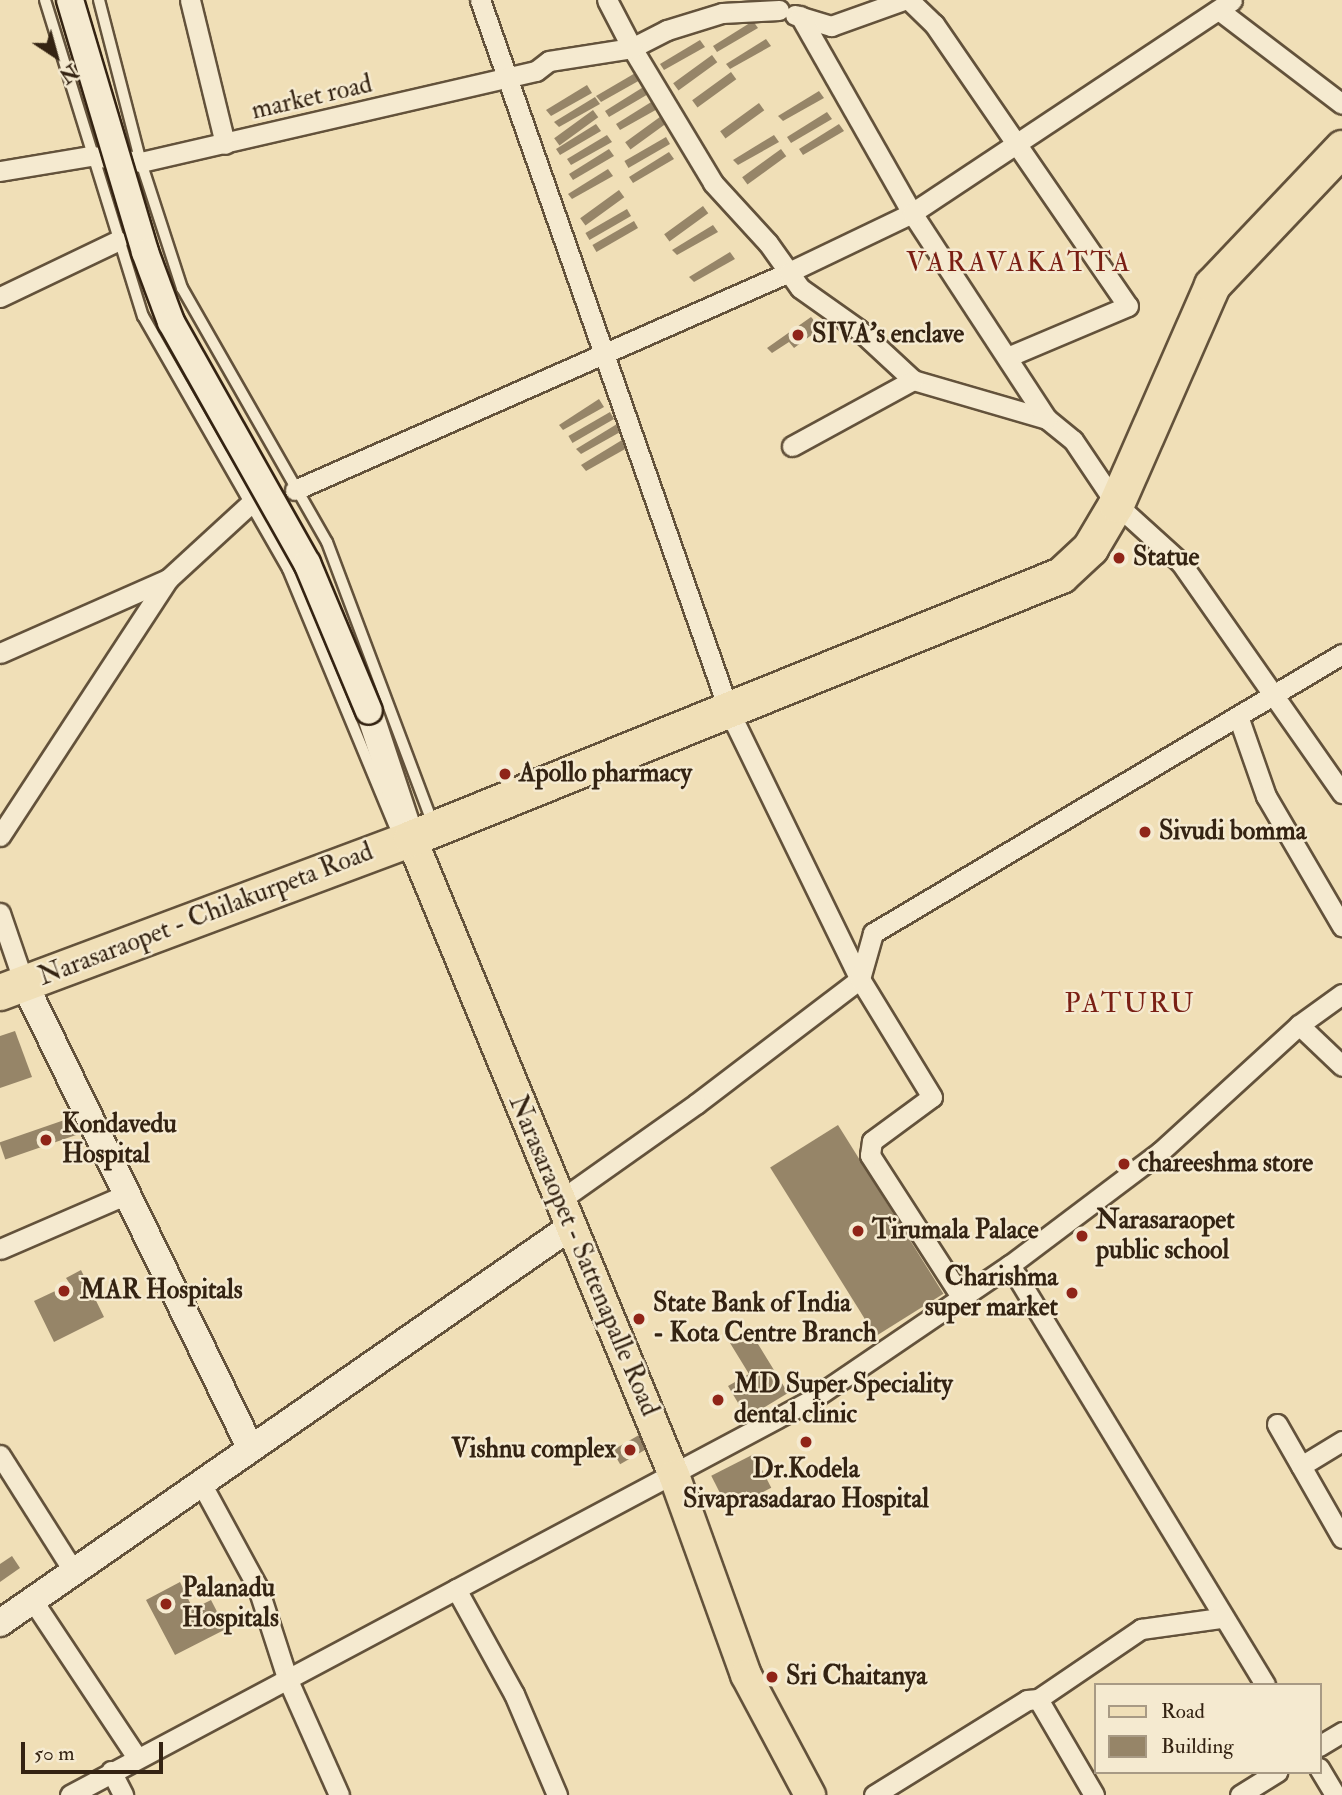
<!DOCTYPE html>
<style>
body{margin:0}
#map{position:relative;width:1342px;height:1795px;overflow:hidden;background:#f0dfb7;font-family:"IM FELL Double Pica",serif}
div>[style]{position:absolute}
.building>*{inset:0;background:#968568;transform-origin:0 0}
.roads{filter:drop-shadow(2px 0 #63523b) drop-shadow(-2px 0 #63523b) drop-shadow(0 2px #63523b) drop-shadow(0 -2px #63523b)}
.lane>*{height:10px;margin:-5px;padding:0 5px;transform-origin:5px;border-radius:5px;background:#f5ead0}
.street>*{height:19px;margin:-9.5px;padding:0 9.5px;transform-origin:9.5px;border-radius:9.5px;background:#f5ead0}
.secondary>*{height:26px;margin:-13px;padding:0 13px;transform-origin:13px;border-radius:13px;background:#f5ead0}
.primary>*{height:30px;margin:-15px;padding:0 15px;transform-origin:15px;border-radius:15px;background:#f0dfb7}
.highway>*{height:35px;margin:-17.5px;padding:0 17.5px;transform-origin:17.5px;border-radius:17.5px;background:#f0dfb7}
.bridges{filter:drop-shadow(2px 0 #342312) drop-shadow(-2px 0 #342312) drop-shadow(0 2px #342312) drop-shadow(0 -2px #342312)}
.secondary-bridge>*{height:26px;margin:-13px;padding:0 13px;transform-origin:13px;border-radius:13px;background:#f5ead0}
.dots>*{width:19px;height:19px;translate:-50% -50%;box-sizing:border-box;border:4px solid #f5ead0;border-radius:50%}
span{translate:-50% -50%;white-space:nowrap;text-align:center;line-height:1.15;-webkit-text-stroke:5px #f5ead0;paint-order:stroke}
.street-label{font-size:26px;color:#342312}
.poi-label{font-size:26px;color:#342312;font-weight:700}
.left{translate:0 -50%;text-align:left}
.right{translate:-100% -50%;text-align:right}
.neighbourhood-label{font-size:28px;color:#7a1f14;letter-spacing:2px}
.legend{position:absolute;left:1094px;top:1683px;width:228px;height:91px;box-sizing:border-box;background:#f5ead0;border:2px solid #a89a84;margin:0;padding:9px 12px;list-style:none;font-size:21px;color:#342312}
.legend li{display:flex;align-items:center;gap:14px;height:35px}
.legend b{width:35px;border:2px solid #a89a84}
.north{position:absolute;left:21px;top:21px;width:70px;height:70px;-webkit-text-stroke:5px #f5ead0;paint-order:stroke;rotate:144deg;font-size:19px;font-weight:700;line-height:28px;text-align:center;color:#342312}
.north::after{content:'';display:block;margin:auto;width:24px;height:32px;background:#342312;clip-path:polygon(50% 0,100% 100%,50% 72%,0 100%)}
.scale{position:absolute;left:21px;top:1742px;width:142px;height:32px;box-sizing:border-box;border:4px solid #342312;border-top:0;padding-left:9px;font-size:21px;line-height:24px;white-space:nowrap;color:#342312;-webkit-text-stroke:5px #f5ead0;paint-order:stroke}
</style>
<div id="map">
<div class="building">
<i style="clip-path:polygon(753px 21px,758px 28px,717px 52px,713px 46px)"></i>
<i style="clip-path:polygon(766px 39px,771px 46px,730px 69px,726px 64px)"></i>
<i style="clip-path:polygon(700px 40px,705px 47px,664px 70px,660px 64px)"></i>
<i style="left:712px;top:55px;width:9px;height:48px;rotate:54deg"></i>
<i style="clip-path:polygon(637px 72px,642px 79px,601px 102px,596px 96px)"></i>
<i style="left:731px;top:72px;width:9px;height:48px;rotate:54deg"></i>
<i style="clip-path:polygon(587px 85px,592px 93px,551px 116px,546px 110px)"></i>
<i style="clip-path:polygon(645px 86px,650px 93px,609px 117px,605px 111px)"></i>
<i style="clip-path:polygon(819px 91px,824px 98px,783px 121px,778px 116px)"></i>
<i style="clip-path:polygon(595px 97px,600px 104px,559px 127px,554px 122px)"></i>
<i style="clip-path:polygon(656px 99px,661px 107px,620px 130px,616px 124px)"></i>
<i style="left:759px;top:103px;width:9px;height:48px;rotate:54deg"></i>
<i style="left:593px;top:110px;width:9px;height:48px;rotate:54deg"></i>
<i style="clip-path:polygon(827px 112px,832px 119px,791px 143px,787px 137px)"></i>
<i style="left:664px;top:114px;width:9px;height:48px;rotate:54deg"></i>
<i style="clip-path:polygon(596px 124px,601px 131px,560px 155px,556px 149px)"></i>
<i style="clip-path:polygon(839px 124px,844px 131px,803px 155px,799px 149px)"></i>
<i style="clip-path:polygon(607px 135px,612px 142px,571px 165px,567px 159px)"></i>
<i style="clip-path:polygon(774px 135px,779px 142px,738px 165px,733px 160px)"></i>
<i style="left:666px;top:137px;width:8px;height:48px;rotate:60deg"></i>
<i style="clip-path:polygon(609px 149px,614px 156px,573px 180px,569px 174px)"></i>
<i style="left:781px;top:149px;width:9px;height:48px;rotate:54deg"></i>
<i style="clip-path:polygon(669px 152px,674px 159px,633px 183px,629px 177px)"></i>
<i style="clip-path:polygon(608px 169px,613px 176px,572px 199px,568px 194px)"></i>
<i style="left:619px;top:190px;width:9px;height:48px;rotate:54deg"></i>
<i style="left:703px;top:206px;width:9px;height:48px;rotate:54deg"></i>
<i style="left:627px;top:209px;width:8px;height:48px;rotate:60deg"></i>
<i style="left:634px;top:221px;width:8px;height:48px;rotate:60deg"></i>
<i style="clip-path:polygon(713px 225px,718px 232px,677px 255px,672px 250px)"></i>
<i style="clip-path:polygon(730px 252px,735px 259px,694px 282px,689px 277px)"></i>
<i style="clip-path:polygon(811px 317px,821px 328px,794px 348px,789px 342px,772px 353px,767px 348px)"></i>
<i style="clip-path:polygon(599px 399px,604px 407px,563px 430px,559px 425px)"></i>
<i style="left:610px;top:412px;width:8px;height:48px;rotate:60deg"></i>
<i style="clip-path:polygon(617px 424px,622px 431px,581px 454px,576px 449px)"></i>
<i style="clip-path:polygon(622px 440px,627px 448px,586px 471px,581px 465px)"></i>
<i style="clip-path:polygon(15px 1031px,32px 1077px,0 1088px,0 1036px)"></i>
<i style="left:76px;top:1116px;width:18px;height:81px;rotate:71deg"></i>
<i style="left:838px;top:1125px;width:199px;height:80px;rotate:58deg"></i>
<i style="clip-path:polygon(81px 1270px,104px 1317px,54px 1342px,34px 1301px,70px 1284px,66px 1278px)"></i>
<i style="clip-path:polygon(750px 1331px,788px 1393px,747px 1418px,728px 1386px,749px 1374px,730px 1343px)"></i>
<i style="left:639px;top:1435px;width:16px;height:31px;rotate:60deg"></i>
<i style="left:754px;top:1454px;width:38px;height:48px;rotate:63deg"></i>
<i style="clip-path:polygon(12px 1556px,20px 1568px,0 1582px,0 1564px)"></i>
<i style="clip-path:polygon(180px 1582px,193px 1609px,211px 1600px,226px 1629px,175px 1655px,146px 1600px)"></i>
</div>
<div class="roads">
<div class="lane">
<i style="left:45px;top:0;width:331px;rotate:72.8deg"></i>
<i style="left:143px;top:316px;width:292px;rotate:60.2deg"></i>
<i style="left:288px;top:569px;width:277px;rotate:67.5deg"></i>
<i style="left:99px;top:0;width:167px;rotate:75.5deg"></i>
<i style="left:141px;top:162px;width:133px;rotate:72deg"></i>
<i style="left:182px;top:288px;width:292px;rotate:60.3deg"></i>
<i style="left:327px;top:542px;width:299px;rotate:69.4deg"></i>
</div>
<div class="street">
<i style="left:190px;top:0;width:148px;rotate:76.3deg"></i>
<i style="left:480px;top:0;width:753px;rotate:70.7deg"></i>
<i style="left:729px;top:711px;width:298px;rotate:64deg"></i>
<i style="left:860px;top:979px;width:206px;rotate:142.7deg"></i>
<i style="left:696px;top:1104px;width:168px;rotate:144.7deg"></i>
<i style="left:909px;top:0;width:35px;rotate:44deg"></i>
<i style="left:934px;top:24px;width:342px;rotate:55.5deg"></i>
<i style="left:1128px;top:306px;width:131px;rotate:157.1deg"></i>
<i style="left:779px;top:10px;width:57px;rotate:177deg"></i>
<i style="left:722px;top:13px;width:58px;rotate:162.8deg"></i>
<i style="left:667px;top:30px;width:39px;rotate:153deg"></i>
<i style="left:632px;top:48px;width:157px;rotate:59deg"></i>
<i style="left:713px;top:183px;width:81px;rotate:47.5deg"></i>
<i style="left:768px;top:243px;width:55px;rotate:54.6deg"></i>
<i style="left:800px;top:288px;width:71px;rotate:35.3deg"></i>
<i style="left:858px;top:329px;width:75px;rotate:42.8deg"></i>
<i style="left:913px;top:380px;width:140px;rotate:16.2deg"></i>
<i style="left:1047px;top:419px;width:33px;rotate:39deg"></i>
<i style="left:1073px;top:440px;width:77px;rotate:56.1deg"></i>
<i style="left:1116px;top:504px;width:88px;rotate:42.2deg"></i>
<i style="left:1181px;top:563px;width:281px;rotate:55deg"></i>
<i style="left:1220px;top:11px;width:153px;rotate:37.3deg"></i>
<i style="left:795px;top:15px;width:38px;rotate:17deg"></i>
<i style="left:831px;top:26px;width:77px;rotate:-19.6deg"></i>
<i style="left:800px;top:16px;width:227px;rotate:60.4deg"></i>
<i style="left:912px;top:213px;width:246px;rotate:56.8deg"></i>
<i style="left:0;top:171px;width:92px;rotate:-9.4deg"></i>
<i style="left:91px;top:156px;width:50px;rotate:6.8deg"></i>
<i style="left:141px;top:162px;width:405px;rotate:-13deg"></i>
<i style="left:536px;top:71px;width:16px;rotate:-38deg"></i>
<i style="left:549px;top:61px;width:84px;rotate:-8.9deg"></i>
<i style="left:632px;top:48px;width:54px;rotate:-117.5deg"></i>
<i style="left:0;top:297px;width:130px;rotate:-25.6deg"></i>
<i style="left:792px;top:446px;width:138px;rotate:-28.6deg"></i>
<i style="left:295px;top:490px;width:540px;rotate:-23.81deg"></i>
<i style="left:789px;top:272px;width:136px;rotate:-25.6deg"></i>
<i style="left:912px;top:213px;width:384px;rotate:-33.6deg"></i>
<i style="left:0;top:653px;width:184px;rotate:-23.8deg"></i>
<i style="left:168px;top:579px;width:114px;rotate:-42.5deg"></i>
<i style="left:1239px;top:719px;width:82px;rotate:70.7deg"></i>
<i style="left:1266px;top:796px;width:151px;rotate:59.7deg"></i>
<i style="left:0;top:836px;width:307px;rotate:-56.8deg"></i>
<i style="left:0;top:913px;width:74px;rotate:71.1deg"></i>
<i style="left:1299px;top:1025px;width:59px;rotate:43.6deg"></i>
<i style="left:0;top:1249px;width:138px;rotate:-23.4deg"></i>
<i style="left:1010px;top:1265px;width:491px;rotate:58.7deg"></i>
<i style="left:962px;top:1298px;width:170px;rotate:-122.8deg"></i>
<i style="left:870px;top:1155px;width:14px;rotate:-82deg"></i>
<i style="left:872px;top:1141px;width:74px;rotate:-36.3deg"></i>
<i style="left:932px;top:1097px;width:138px;rotate:-121.4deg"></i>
<i style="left:860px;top:979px;width:48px;rotate:-74.2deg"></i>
<i style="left:873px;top:933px;width:546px;rotate:-30.75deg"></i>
<i style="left:1277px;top:1424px;width:131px;rotate:60.3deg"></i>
<i style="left:0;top:1455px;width:138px;rotate:57.7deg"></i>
<i style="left:1301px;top:1466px;width:48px;rotate:-31.4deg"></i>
<i style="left:201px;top:1483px;width:119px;rotate:61.5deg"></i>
<i style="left:258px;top:1588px;width:95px;rotate:72.1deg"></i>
<i style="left:287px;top:1678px;width:128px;rotate:66deg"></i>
<i style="left:456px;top:1589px;width:120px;rotate:61.1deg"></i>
<i style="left:514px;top:1694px;width:110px;rotate:66.9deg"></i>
<i style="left:33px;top:1601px;width:186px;rotate:56.4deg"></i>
<i style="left:1038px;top:1699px;width:111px;rotate:59.7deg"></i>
<i style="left:1319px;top:1746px;width:27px;rotate:-31deg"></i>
<i style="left:1319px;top:1768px;width:31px;rotate:59deg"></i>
<i style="left:111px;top:1771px;width:27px;rotate:63deg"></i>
<i style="left:70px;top:1795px;width:840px;rotate:-28.06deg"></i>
<i style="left:811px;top:1400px;width:240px;rotate:-34.2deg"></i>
<i style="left:1010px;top:1265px;width:188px;rotate:-37deg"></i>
<i style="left:1160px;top:1152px;width:188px;rotate:-42.4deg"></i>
<i style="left:1299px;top:1025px;width:53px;rotate:-35.8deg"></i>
<i style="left:874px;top:1795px;width:180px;rotate:-31.8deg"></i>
<i style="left:1027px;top:1700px;width:11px;rotate:-5deg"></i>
<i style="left:1038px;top:1699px;width:125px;rotate:-34.2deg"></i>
<i style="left:1141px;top:1629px;width:80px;rotate:-7.9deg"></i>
<i style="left:1240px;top:1795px;width:44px;rotate:-31.9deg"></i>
</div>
<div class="secondary">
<i style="left:369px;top:711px;width:134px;rotate:71.7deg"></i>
<i style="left:24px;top:983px;width:518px;rotate:64.03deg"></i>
<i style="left:0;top:1623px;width:693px;rotate:-34.77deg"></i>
</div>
<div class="primary">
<i style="left:411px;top:838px;width:689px;rotate:67.57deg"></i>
<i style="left:674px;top:1475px;width:213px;rotate:70.2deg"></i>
<i style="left:746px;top:1675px;width:136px;rotate:61.9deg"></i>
</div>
<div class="highway">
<i style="left:0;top:992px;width:439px;rotate:-20.5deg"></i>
<i style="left:411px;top:838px;width:701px;rotate:-22.03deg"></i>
<i style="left:1061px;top:575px;width:40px;rotate:-43deg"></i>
<i style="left:1090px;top:548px;width:51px;rotate:-59.4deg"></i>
<i style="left:1116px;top:504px;width:239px;rotate:-66.3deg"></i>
<i style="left:1212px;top:285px;width:189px;rotate:-46.5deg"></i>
</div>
</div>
<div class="bridges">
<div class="secondary-bridge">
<i style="left:70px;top:0;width:263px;rotate:73.4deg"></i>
<i style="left:145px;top:252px;width:75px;rotate:69.6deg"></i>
<i style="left:171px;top:322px;width:277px;rotate:60.6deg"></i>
<i style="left:307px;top:563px;width:160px;rotate:67.3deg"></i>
</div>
</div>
<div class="dots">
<i style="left:798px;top:335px;background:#8f2418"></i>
<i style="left:1119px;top:558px;background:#8f2418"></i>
<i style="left:505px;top:774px;background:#8f2418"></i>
<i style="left:1145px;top:832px;background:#8f2418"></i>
<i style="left:46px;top:1140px;background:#8f2418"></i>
<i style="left:1124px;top:1164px;background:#8f2418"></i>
<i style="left:858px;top:1231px;background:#8f2418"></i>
<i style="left:1082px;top:1236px;background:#8f2418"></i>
<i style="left:64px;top:1291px;background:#8f2418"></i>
<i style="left:1072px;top:1293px;background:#8f2418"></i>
<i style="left:639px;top:1319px;background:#8f2418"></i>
<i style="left:718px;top:1400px;background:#8f2418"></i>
<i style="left:806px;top:1442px;background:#8f2418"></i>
<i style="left:630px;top:1450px;background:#8f2418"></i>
<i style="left:166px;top:1604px;background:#8f2418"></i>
<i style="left:772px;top:1677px;background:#8f2418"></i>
</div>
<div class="street-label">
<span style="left:312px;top:98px;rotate:-13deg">market road</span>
<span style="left:206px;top:915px;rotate:-21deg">Narasaraopet - Chilakurpeta Road</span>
<span style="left:583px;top:1256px;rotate:67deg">Narasaraopet - Sattenapalle Road</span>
</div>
<div class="poi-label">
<span class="left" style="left:812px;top:335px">SIVA's enclave</span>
<span class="left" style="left:1133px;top:558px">Statue</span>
<span class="left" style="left:519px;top:774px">Apollo pharmacy</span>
<span class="left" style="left:1159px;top:832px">Sivudi bomma</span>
<span class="left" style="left:62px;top:1140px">Kondavedu<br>Hospital</span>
<span class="left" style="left:1138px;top:1164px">chareeshma store</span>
<span class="left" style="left:1096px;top:1236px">Narasaraopet<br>public school</span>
<span class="left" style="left:872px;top:1231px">Tirumala Palace</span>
<span class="right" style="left:1058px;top:1293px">Charishma<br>super market</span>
<span class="left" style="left:80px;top:1291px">MAR Hospitals</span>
<span class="left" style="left:653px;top:1319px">State Bank of India<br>- Kota Centre Branch</span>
<span class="left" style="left:734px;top:1400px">MD Super Speciality<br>dental clinic</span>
<span class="right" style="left:616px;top:1450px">Vishnu complex</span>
<span style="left:806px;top:1485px">Dr.Kodela<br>Sivaprasadarao Hospital</span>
<span class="left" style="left:182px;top:1604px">Palanadu<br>Hospitals</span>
<span class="left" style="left:786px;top:1677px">Sri Chaitanya</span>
</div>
<div class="neighbourhood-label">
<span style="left:1019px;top:263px">VARAVAKATTA</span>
<span style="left:1130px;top:1004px">PATURU</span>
</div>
<ul class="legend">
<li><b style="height:9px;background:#f0dfb7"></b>Road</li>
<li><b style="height:19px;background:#968568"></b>Building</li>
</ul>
<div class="north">N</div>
<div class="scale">50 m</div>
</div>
